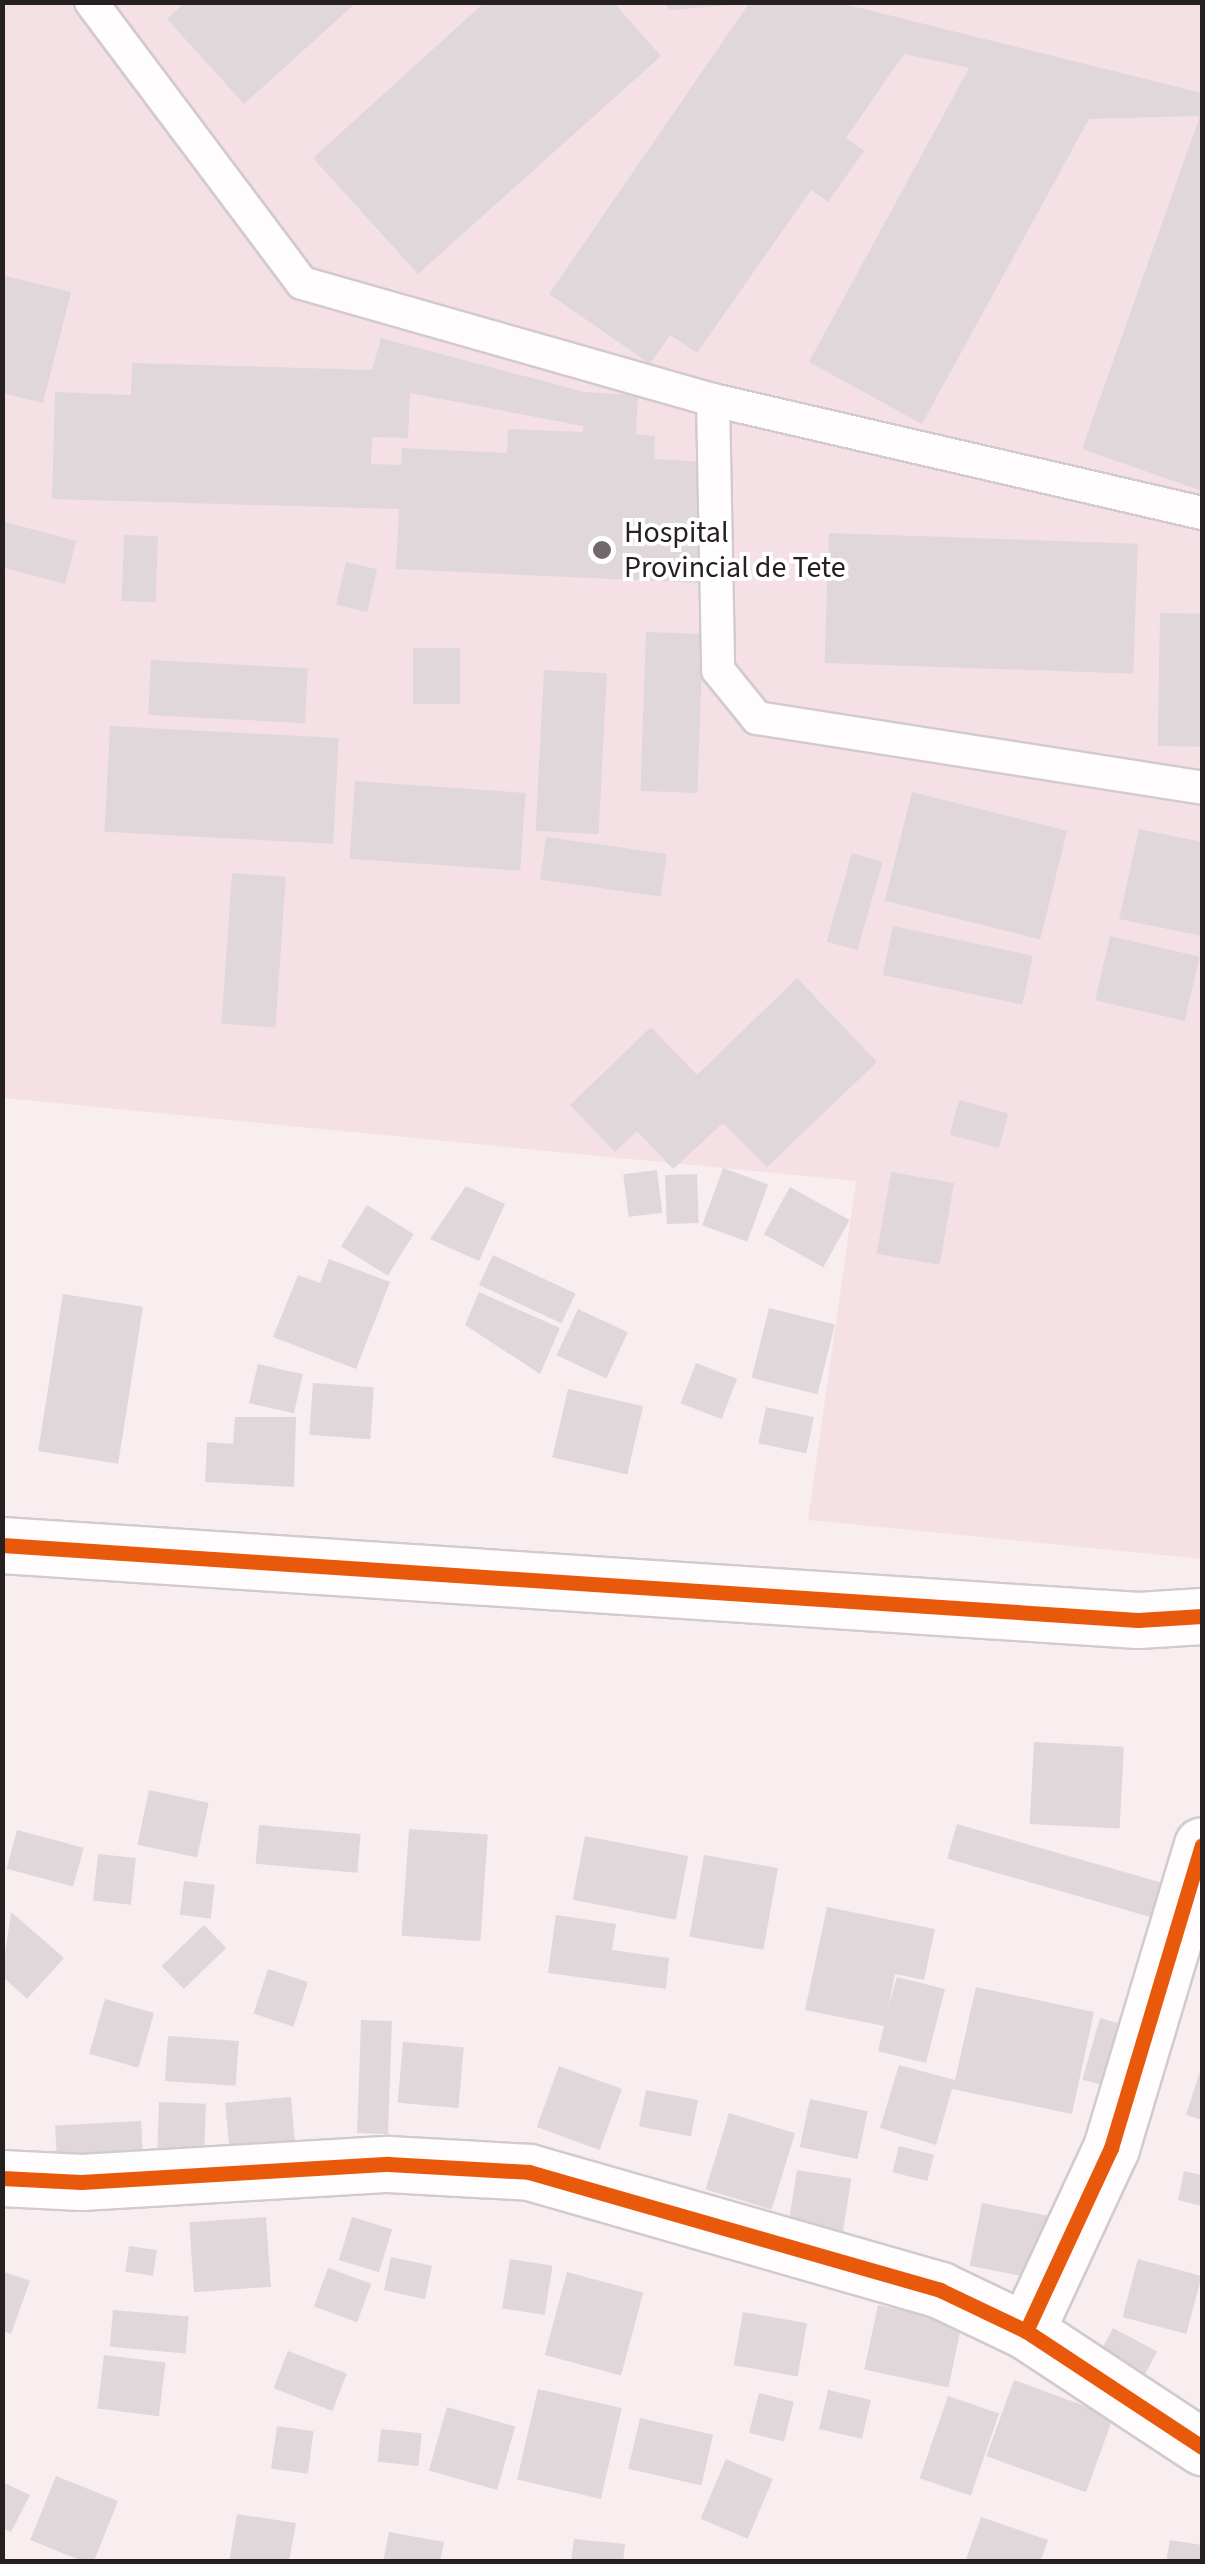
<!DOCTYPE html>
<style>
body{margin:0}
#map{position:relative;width:1205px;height:2564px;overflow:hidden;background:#f8eef0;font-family:"Source Sans 3",sans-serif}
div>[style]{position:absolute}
.built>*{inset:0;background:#f5e1e5}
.building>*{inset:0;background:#dfd7d9;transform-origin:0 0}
.roads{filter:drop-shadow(2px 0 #d2cacc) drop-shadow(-2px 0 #d2cacc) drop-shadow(0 2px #d2cacc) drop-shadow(0 -2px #d2cacc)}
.service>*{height:32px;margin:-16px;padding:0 16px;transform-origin:16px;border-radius:16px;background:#fefcfd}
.minor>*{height:55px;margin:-27.5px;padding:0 27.5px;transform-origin:27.5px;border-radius:27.5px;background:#fefcfd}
.tertiary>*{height:55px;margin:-27.5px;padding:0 27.5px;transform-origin:27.5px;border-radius:27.5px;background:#fefcfd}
.cycleway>*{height:15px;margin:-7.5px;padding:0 7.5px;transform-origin:7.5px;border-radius:7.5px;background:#e8590c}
.dots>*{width:28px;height:28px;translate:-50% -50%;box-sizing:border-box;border:5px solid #fff;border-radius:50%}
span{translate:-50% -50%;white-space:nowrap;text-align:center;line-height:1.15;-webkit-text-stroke:8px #fff;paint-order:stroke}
.poi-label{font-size:30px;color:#262021}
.left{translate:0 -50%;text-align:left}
.frame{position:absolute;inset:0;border:5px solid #262021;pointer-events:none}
</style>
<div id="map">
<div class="built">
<i style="clip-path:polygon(2px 3px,1202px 3px,1202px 1559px,808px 1520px,856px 1181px,3px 1098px)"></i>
</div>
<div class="building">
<i style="clip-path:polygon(185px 2px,357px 2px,244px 104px,167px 19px)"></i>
<i style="clip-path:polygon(485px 2px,613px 2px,661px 56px,418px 274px,313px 158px)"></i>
<i style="clip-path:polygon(663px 2px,731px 2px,731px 5px,670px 10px)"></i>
<i style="clip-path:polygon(750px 2px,836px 2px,1202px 93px,1202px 491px,1082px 449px,1200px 116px,1089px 119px,922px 424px,809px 362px,969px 68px,904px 54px,846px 138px,864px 151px,828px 202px,811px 190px,697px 353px,670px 335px,650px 364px,549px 294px)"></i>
<i style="clip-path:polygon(2px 275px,71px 292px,43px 403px,2px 393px)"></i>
<i style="clip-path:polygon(evenodd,381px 338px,584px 392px,638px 395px,636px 434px,655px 436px,654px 459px,706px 462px,700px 583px,396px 569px,399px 509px,52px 499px,55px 392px,131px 395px,132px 363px,372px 370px,381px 338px,410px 393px,583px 426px,583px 432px,508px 429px,507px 453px,402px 448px,401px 465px,371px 464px,372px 437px,408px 438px,410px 393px)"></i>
<i style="clip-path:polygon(2px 521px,76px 541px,65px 584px,2px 567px)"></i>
<i style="left:829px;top:533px;width:309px;height:130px;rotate:2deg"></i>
<i style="left:124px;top:535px;width:34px;height:66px;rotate:2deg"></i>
<i style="left:346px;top:562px;width:32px;height:44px;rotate:13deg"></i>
<i style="left:1160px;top:613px;width:42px;height:133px;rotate:1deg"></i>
<i style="left:646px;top:632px;width:57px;height:159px;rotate:2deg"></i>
<i style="left:413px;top:648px;width:47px;height:56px"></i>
<i style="left:151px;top:660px;width:157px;height:55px;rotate:3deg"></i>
<i style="left:544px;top:670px;width:63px;height:161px;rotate:3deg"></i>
<i style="left:110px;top:726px;width:229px;height:106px;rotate:3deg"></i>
<i style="left:355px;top:781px;width:171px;height:78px;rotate:4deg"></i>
<i style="left:912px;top:792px;width:160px;height:112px;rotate:14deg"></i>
<i style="clip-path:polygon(1139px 829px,1202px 842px,1202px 936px,1119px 919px)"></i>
<i style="left:546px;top:837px;width:122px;height:43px;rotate:8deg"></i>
<i style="left:852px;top:853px;width:32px;height:92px;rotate:16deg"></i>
<i style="left:232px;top:873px;width:54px;height:151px;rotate:4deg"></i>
<i style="left:893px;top:926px;width:143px;height:50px;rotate:12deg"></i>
<i style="left:1110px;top:936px;width:92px;height:66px;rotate:13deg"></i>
<i style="clip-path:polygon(797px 978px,877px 1062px,767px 1167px,723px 1123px,673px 1169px,637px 1131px,615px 1152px,570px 1105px,651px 1027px,697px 1075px)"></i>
<i style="left:959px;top:1100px;width:51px;height:36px;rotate:15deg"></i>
<i style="left:723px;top:1168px;width:48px;height:61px;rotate:20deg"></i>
<i style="left:657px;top:1170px;width:43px;height:34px;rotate:83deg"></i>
<i style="left:891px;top:1172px;width:64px;height:83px;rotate:10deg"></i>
<i style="left:697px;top:1174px;width:49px;height:32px;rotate:88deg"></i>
<i style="clip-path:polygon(466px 1186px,505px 1204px,479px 1261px,430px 1239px)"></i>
<i style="left:790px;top:1187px;width:68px;height:54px;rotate:29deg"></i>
<i style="left:367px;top:1205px;width:55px;height:49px;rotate:32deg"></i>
<i style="left:493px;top:1255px;width:91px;height:33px;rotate:25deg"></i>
<i style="clip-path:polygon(329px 1259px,390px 1282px,356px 1369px,273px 1337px,298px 1275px,320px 1283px)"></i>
<i style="clip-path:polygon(479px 1292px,560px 1328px,540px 1374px,465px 1325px)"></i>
<i style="left:63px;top:1294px;width:81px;height:159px;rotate:9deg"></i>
<i style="left:769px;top:1308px;width:68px;height:72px;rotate:14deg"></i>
<i style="left:578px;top:1309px;width:55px;height:51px;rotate:25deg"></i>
<i style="left:696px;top:1363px;width:44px;height:43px;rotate:21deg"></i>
<i style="left:258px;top:1364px;width:46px;height:40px;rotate:13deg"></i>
<i style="left:313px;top:1383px;width:61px;height:52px;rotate:4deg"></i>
<i style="left:568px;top:1389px;width:77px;height:70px;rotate:13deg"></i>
<i style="left:766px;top:1407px;width:49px;height:37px;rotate:12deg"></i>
<i style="clip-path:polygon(235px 1417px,296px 1417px,294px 1487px,205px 1482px,207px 1442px,233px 1444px)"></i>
<i style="left:1034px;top:1742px;width:90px;height:82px;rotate:3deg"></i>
<i style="left:149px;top:1790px;width:61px;height:56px;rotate:12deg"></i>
<i style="left:957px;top:1824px;width:216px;height:36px;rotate:16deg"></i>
<i style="left:259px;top:1825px;width:102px;height:39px;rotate:5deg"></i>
<i style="left:409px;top:1829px;width:79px;height:107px;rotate:4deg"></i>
<i style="left:17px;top:1830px;width:69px;height:40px;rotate:15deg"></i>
<i style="left:585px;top:1836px;width:105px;height:65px;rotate:11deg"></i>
<i style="left:98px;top:1854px;width:38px;height:47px;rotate:6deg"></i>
<i style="left:704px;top:1855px;width:75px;height:83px;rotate:10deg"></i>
<i style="left:184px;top:1881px;width:31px;height:34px;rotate:7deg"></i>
<i style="clip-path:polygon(827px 1907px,935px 1929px,924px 1980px,895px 1974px,888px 2009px,897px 1977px,945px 1989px,926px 2063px,878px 2051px,884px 2026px,805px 2010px)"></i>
<i style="clip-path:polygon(11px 1912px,64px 1958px,27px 1999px,2px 1976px)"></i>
<i style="clip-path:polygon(556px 1915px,616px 1924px,612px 1950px,669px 1958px,666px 1989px,548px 1973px)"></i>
<i style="left:204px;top:1925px;width:32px;height:59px;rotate:46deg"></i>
<i style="left:268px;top:1969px;width:42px;height:47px;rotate:18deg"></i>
<i style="clip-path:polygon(976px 1987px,1094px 2012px,1072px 2114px,952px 2089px,936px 2145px,880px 2128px,899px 2065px,955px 2080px)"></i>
<i style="left:105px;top:1999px;width:51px;height:57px;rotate:16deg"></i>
<i style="left:1100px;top:2018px;width:43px;height:64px;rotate:16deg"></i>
<i style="left:361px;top:2020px;width:31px;height:113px;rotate:2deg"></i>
<i style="left:168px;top:2036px;width:71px;height:45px;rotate:4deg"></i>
<i style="left:403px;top:2042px;width:61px;height:61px;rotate:5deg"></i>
<i style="clip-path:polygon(1202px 2065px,1202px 2120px,1186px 2115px)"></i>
<i style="left:559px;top:2066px;width:67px;height:65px;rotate:20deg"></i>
<i style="left:646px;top:2090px;width:53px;height:37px;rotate:11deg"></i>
<i style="left:291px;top:2097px;width:62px;height:66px;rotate:85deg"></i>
<i style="left:810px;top:2099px;width:59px;height:49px;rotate:12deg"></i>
<i style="left:159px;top:2102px;width:47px;height:63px;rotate:2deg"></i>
<i style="left:729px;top:2113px;width:69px;height:80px;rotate:17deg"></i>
<i style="left:141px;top:2121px;width:36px;height:86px;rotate:87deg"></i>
<i style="left:899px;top:2146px;width:36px;height:27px;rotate:14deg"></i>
<i style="left:797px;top:2170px;width:55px;height:53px;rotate:9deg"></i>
<i style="clip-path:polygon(1184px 2171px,1202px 2175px,1202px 2206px,1178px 2200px)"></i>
<i style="left:982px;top:2203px;width:80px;height:64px;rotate:11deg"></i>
<i style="left:266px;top:2217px;width:70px;height:77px;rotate:86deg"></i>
<i style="left:352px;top:2217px;width:42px;height:45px;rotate:17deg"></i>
<i style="left:129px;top:2246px;width:28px;height:26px;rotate:8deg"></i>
<i style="left:391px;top:2257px;width:42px;height:34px;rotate:12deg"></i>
<i style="left:510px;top:2259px;width:43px;height:50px;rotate:9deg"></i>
<i style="left:1138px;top:2259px;width:66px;height:60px;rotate:15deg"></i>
<i style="left:328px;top:2268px;width:46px;height:41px;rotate:20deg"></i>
<i style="clip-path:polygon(2px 2271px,30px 2281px,11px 2334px,2px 2331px)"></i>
<i style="left:567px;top:2272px;width:79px;height:86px;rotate:15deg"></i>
<i style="left:878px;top:2305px;width:86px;height:66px;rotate:12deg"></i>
<i style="left:113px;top:2310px;width:76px;height:37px;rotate:5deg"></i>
<i style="left:743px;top:2312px;width:65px;height:54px;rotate:10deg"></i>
<i style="left:1113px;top:2328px;width:50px;height:39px;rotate:28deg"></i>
<i style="left:288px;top:2351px;width:63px;height:40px;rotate:21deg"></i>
<i style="left:104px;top:2355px;width:62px;height:54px;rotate:7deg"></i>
<i style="left:1014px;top:2380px;width:106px;height:81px;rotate:20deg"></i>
<i style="left:538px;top:2389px;width:86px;height:93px;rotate:13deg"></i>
<i style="left:828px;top:2390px;width:44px;height:40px;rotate:13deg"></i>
<i style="left:759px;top:2393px;width:36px;height:41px;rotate:14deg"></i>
<i style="left:948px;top:2396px;width:54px;height:87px;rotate:19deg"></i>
<i style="left:447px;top:2407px;width:71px;height:66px;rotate:16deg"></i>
<i style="left:640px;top:2418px;width:75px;height:52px;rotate:13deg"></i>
<i style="left:277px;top:2426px;width:37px;height:43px;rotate:8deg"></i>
<i style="left:381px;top:2429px;width:41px;height:33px;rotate:6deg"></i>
<i style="left:726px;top:2459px;width:51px;height:65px;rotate:23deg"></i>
<i style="left:56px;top:2476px;width:67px;height:69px;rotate:22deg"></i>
<i style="clip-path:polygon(2px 2482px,30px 2495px,11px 2532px,2px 2528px)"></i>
<i style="clip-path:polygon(237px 2514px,296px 2523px,289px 2562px,229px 2562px)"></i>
<i style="clip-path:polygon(981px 2517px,1048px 2540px,1040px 2562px,965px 2562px)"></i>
<i style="clip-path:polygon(389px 2532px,444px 2542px,440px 2562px,383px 2562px)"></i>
<i style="clip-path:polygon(574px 2539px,625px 2544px,623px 2562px,571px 2562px)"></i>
<i style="clip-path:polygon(1170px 2540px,1202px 2545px,1202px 2562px,1166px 2562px)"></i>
</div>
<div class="roads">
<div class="service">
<i style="left:91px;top:2px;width:351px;rotate:53.1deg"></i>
<i style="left:302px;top:283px;width:427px;rotate:15.9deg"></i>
<i style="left:713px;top:400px;width:502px;rotate:13.01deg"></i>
<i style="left:713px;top:400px;width:270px;rotate:88.9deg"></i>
<i style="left:718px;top:670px;width:62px;rotate:50.9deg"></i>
<i style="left:757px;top:718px;width:450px;rotate:8.9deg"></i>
</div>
<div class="minor">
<i style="left:2px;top:2178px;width:79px;rotate:2.9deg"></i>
<i style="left:81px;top:2182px;width:308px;rotate:-3.4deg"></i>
<i style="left:388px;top:2164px;width:141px;rotate:3.2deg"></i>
<i style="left:529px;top:2172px;width:428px;rotate:16deg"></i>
<i style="left:940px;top:2290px;width:95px;rotate:25.5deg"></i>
<i style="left:1026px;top:2331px;width:211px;rotate:33.4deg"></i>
<i style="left:1026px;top:2331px;width:202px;rotate:-65.1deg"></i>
<i style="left:1111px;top:2148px;width:316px;rotate:-73.3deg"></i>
</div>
<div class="tertiary">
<i style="left:2px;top:1545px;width:1138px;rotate:3.78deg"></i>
<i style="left:1138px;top:1620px;width:64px;rotate:-3.6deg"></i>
</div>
</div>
<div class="cycleway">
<i style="left:2px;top:1545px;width:1138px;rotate:3.78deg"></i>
<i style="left:1138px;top:1620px;width:64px;rotate:-3.6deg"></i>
<i style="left:2px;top:2178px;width:79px;rotate:2.9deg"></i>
<i style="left:81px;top:2182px;width:308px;rotate:-3.4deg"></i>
<i style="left:388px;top:2164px;width:141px;rotate:3.2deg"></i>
<i style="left:529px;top:2172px;width:428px;rotate:16deg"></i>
<i style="left:940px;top:2290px;width:95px;rotate:25.5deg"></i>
<i style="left:1026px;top:2331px;width:211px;rotate:33.4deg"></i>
<i style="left:1026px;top:2331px;width:202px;rotate:-65.1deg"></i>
<i style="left:1111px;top:2148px;width:316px;rotate:-73.3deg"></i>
</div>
<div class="dots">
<i style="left:602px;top:550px;background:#706869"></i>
</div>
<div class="poi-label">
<span class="left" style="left:624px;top:550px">Hospital<br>Provincial de Tete</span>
</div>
<div class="frame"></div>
</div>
